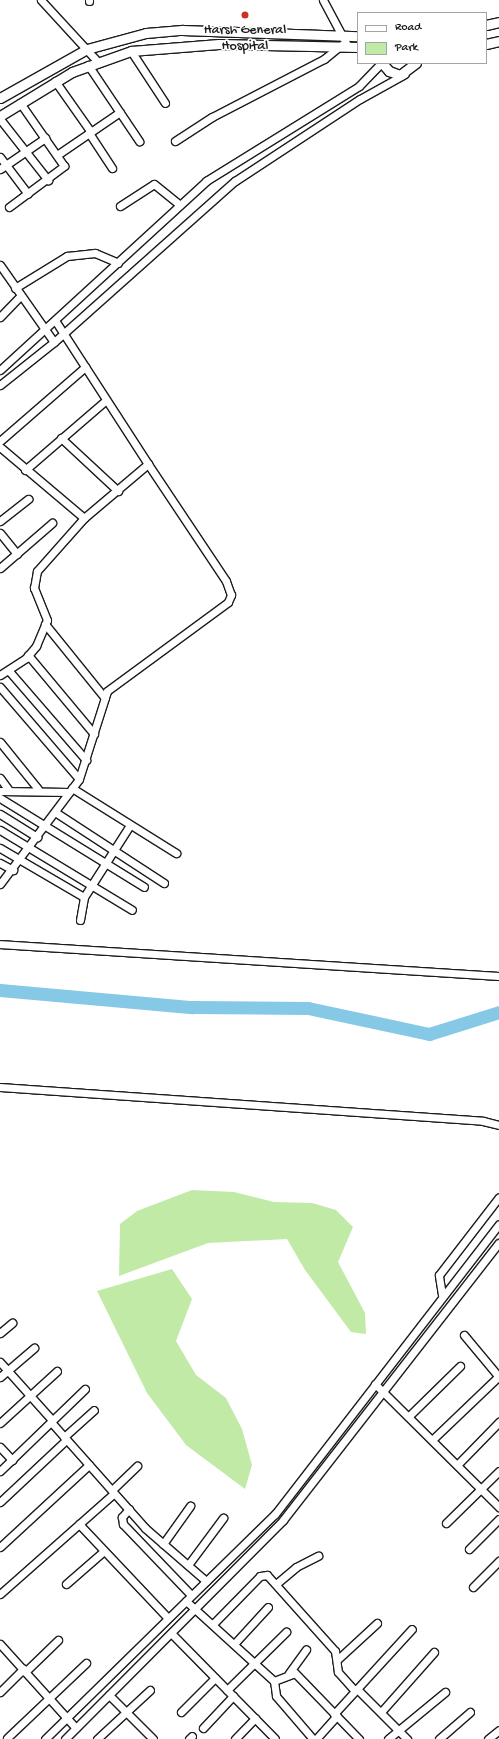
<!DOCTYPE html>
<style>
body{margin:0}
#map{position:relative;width:499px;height:1739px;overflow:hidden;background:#fff;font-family:"Gochi Hand",sans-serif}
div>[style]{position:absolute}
.green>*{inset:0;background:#c1eaa6}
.river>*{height:13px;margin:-6.5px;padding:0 6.5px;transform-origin:6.5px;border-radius:6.5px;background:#85c9e6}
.roads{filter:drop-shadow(1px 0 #1c1c1c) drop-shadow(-1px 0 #1c1c1c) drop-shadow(0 1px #1c1c1c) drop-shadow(0 -1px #1c1c1c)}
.minor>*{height:7px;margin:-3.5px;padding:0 3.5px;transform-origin:3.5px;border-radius:3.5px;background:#fff}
.major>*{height:9px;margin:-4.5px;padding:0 4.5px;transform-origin:4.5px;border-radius:4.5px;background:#fff}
.dots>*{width:11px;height:11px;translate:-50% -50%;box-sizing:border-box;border:2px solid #fff;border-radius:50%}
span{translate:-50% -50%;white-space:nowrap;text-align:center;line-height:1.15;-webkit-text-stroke:3.5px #fff;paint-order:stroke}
.poi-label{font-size:14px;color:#1c1c1c}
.legend{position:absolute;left:357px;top:12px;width:130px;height:52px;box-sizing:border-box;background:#fff;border:1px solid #a4a4a4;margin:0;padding:5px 7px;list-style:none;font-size:12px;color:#1c1c1c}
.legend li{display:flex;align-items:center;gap:8px;height:20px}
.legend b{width:20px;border:1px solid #a4a4a4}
</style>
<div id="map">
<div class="green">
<i style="clip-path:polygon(192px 1190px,234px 1192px,274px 1202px,312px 1203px,336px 1210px,353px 1227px,338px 1262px,365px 1313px,366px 1334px,351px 1332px,305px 1270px,287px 1239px,208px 1243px,119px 1276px,120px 1224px,137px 1211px)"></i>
<i style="clip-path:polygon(172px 1269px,192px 1299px,176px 1341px,196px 1375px,226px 1398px,242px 1429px,252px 1465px,245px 1489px,186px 1445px,147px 1393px,97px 1291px)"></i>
</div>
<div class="river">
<i style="left:0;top:990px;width:193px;rotate:5.1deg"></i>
<i style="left:192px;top:1007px;width:116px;rotate:0.5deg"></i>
<i style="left:308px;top:1008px;width:124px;rotate:12.1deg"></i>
<i style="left:429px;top:1034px;width:73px;rotate:-17.4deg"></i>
</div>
<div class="roads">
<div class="minor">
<i style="left:41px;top:0;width:83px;rotate:47.4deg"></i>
<i style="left:89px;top:0;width:1px;rotate:90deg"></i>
<i style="left:323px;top:0;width:51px;rotate:61.9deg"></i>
<i style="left:131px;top:51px;width:62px;rotate:56.8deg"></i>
<i style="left:88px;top:65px;width:92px;rotate:56.1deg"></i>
<i style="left:55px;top:81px;width:62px;rotate:54.8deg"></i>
<i style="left:0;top:119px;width:78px;rotate:51.8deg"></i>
<i style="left:89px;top:133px;width:42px;rotate:56.7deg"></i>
<i style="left:175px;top:141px;width:44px;rotate:-33deg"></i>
<i style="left:212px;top:117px;width:126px;rotate:-27.4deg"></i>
<i style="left:324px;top:59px;width:22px;rotate:-39deg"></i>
<i style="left:57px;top:155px;width:76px;rotate:-34.3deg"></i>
<i style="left:0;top:157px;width:46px;rotate:52.9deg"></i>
<i style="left:0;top:169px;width:55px;rotate:-34.6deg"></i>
<i style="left:120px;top:206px;width:40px;rotate:-32.9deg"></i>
<i style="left:154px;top:184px;width:33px;rotate:39deg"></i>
<i style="left:9px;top:207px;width:69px;rotate:-36.7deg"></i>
<i style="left:64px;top:166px;width:77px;rotate:-124.9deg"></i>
<i style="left:0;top:265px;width:94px;rotate:55deg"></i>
<i style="left:15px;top:288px;width:61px;rotate:-31.6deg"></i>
<i style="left:67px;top:256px;width:28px;rotate:-6deg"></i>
<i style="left:95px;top:253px;width:25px;rotate:23deg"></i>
<i style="left:0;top:317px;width:29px;rotate:-46deg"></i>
<i style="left:0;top:370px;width:280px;rotate:-42.5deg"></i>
<i style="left:206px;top:181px;width:180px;rotate:-31.8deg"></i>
<i style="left:359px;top:86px;width:32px;rotate:-46deg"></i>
<i style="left:0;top:385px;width:69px;rotate:-38.5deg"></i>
<i style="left:54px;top:342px;width:242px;rotate:-41.7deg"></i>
<i style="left:235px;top:181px;width:149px;rotate:-33.3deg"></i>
<i style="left:360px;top:99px;width:51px;rotate:-29.1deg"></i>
<i style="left:61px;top:438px;width:78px;rotate:42.9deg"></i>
<i style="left:0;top:441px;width:113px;rotate:-41deg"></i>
<i style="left:0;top:447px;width:110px;rotate:40.2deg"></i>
<i style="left:25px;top:470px;width:107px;rotate:-40.8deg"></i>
<i style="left:0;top:521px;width:36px;rotate:-38deg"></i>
<i style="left:0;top:533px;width:27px;rotate:51deg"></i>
<i style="left:0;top:568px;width:69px;rotate:-40.9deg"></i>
<i style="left:45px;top:624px;width:95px;rotate:51deg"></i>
<i style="left:28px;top:655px;width:103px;rotate:50.1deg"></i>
<i style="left:9px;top:671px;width:118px;rotate:49.1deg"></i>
<i style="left:0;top:675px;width:31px;rotate:-33deg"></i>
<i style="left:26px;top:658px;width:16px;rotate:-50deg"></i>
<i style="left:36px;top:646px;width:28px;rotate:-67deg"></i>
<i style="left:47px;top:620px;width:35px;rotate:-112deg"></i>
<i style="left:34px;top:588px;width:17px;rotate:-80deg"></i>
<i style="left:37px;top:571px;width:71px;rotate:-48.4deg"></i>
<i style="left:84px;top:518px;width:84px;rotate:-40.2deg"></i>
<i style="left:148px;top:464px;width:169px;rotate:-122.9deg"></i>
<i style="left:0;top:687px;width:121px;rotate:49.3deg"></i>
<i style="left:0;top:742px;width:60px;rotate:51deg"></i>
<i style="left:0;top:778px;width:14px;rotate:54deg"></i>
<i style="left:72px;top:788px;width:123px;rotate:32deg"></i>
<i style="left:0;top:791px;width:69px;rotate:0.8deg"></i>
<i style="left:0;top:798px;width:169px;rotate:31.7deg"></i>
<i style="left:55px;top:812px;width:130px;rotate:33.1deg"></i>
<i style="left:0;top:814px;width:44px;rotate:31.9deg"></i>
<i style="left:0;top:830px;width:154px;rotate:31.2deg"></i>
<i style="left:0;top:848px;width:97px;rotate:30.3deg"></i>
<i style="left:0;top:863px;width:15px;rotate:28deg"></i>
<i style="left:0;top:884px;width:131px;rotate:-53deg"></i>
<i style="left:79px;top:779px;width:92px;rotate:-72.3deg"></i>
<i style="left:107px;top:691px;width:150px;rotate:-36.3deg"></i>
<i style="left:228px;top:602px;width:8px;rotate:-67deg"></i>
<i style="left:231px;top:595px;width:15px;rotate:-110deg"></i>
<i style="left:226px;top:581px;width:141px;rotate:-123.7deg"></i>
<i style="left:80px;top:920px;width:23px;rotate:-80deg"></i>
<i style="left:84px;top:897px;width:85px;rotate:-57.4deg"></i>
<i style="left:0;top:944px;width:500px;rotate:3.67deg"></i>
<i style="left:0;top:1087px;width:484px;rotate:4deg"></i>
<i style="left:483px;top:1121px;width:16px;rotate:14deg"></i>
<i style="left:442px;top:1295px;width:20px;rotate:-99deg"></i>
<i style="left:439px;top:1275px;width:98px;rotate:-52.4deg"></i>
<i style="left:0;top:1333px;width:16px;rotate:-40deg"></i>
<i style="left:464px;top:1335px;width:55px;rotate:50.2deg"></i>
<i style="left:0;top:1362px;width:78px;rotate:48.1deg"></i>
<i style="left:0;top:1377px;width:45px;rotate:-40.5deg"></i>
<i style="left:375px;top:1384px;width:175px;rotate:44.8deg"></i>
<i style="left:410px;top:1415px;width:70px;rotate:-44.4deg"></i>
<i style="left:51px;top:1422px;width:142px;rotate:48.4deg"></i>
<i style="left:145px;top:1528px;width:81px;rotate:41deg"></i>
<i style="left:0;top:1423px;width:77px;rotate:-42.4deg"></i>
<i style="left:64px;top:1437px;width:40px;rotate:-42deg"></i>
<i style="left:433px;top:1439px;width:91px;rotate:-43.7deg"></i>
<i style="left:0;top:1447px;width:18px;rotate:47deg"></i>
<i style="left:458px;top:1464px;width:59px;rotate:-45.7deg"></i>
<i style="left:0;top:1471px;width:118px;rotate:-44deg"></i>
<i style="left:112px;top:1490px;width:35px;rotate:-44deg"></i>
<i style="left:0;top:1502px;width:91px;rotate:-43.2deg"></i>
<i style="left:129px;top:1509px;width:11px;rotate:131deg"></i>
<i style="left:122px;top:1517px;width:7px;rotate:82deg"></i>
<i style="left:123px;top:1524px;width:98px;rotate:46.2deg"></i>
<i style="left:446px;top:1523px;width:74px;rotate:-44.5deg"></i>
<i style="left:79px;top:1524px;width:129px;rotate:46.6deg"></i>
<i style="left:163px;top:1544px;width:47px;rotate:-54.6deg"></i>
<i style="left:0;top:1547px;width:121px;rotate:-42.7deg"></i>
<i style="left:469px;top:1549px;width:42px;rotate:-45deg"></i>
<i style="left:188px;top:1565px;width:59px;rotate:-53.3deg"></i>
<i style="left:66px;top:1584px;width:50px;rotate:-41deg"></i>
<i style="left:276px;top:1584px;width:26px;rotate:-40deg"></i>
<i style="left:296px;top:1567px;width:25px;rotate:-27deg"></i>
<i style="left:473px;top:1587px;width:37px;rotate:-45deg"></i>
<i style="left:0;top:1594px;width:152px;rotate:-41.5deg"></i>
<i style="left:186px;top:1601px;width:119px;rotate:42.3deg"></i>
<i style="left:274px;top:1681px;width:22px;rotate:-21deg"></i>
<i style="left:295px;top:1673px;width:92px;rotate:45.9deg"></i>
<i style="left:213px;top:1624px;width:67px;rotate:-45.6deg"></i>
<i style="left:260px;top:1576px;width:7px;rotate:-8deg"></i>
<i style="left:267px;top:1575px;width:102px;rotate:48.2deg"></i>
<i style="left:335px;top:1651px;width:21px;rotate:82deg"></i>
<i style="left:338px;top:1672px;width:25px;rotate:48deg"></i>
<i style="left:171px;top:1633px;width:148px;rotate:45.5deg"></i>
<i style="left:0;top:1644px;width:113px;rotate:47.9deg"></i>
<i style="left:234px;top:1644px;width:50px;rotate:-47.4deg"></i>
<i style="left:338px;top:1659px;width:53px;rotate:-42.7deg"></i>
<i style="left:25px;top:1672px;width:46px;rotate:-44.1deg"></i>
<i style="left:289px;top:1673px;width:29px;rotate:-54deg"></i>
<i style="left:274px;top:1681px;width:15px;rotate:82deg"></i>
<i style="left:276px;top:1696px;width:57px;rotate:49.3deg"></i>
<i style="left:357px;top:1689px;width:71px;rotate:45deg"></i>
<i style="left:227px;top:1690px;width:83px;rotate:-44.5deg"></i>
<i style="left:0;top:1692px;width:33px;rotate:-45deg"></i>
<i style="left:109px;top:1695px;width:62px;rotate:45deg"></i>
<i style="left:181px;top:1712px;width:48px;rotate:-45deg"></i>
<i style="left:381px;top:1712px;width:80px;rotate:-48.5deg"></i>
<i style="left:334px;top:1714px;width:115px;rotate:-47.5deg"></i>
<i style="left:203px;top:1728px;width:44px;rotate:-46.8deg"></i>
<i style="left:7px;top:1738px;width:109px;rotate:-43.5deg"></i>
<i style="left:45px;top:1739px;width:322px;rotate:-44.4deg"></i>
<i style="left:275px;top:1514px;width:366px;rotate:-52.3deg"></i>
<i style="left:65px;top:1739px;width:309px;rotate:-45.1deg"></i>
<i style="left:283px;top:1520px;width:351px;rotate:-52.1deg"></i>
<i style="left:97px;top:1739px;width:72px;rotate:-42.8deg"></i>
<i style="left:189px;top:1739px;width:4px;rotate:-45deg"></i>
<i style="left:235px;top:1739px;width:29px;rotate:-46deg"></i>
<i style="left:316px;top:1739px;width:31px;rotate:-48deg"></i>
<i style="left:388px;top:1739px;width:74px;rotate:-39.5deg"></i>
<i style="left:439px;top:1739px;width:41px;rotate:-41.1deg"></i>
<i style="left:488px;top:1739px;width:14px;rotate:-39deg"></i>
</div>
<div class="major">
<i style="left:486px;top:25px;width:13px;rotate:-13deg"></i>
<i style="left:486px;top:44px;width:13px;rotate:-13deg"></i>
<i style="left:382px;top:63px;width:11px;rotate:49deg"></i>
<i style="left:389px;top:71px;width:12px;rotate:20deg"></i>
<i style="left:400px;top:75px;width:20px;rotate:-37deg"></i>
<i style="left:0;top:98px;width:100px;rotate:-29.4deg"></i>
<i style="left:87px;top:49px;width:61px;rotate:-15.2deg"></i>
<i style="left:146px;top:33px;width:36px;rotate:-5deg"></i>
<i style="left:182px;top:30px;width:176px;rotate:2deg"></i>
<i style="left:0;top:116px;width:84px;rotate:-31.4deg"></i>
<i style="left:72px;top:72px;width:63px;rotate:-19.6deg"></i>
<i style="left:131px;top:51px;width:88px;rotate:-4.5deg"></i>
<i style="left:219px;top:44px;width:139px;rotate:1.2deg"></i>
</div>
</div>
<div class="dots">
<i style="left:245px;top:15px;background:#c8321e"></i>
</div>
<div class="poi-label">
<span style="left:245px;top:39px">Harsh General<br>Hospital</span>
</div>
<ul class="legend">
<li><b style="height:5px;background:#fff"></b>Road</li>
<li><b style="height:11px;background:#c1eaa6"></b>Park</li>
</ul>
</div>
